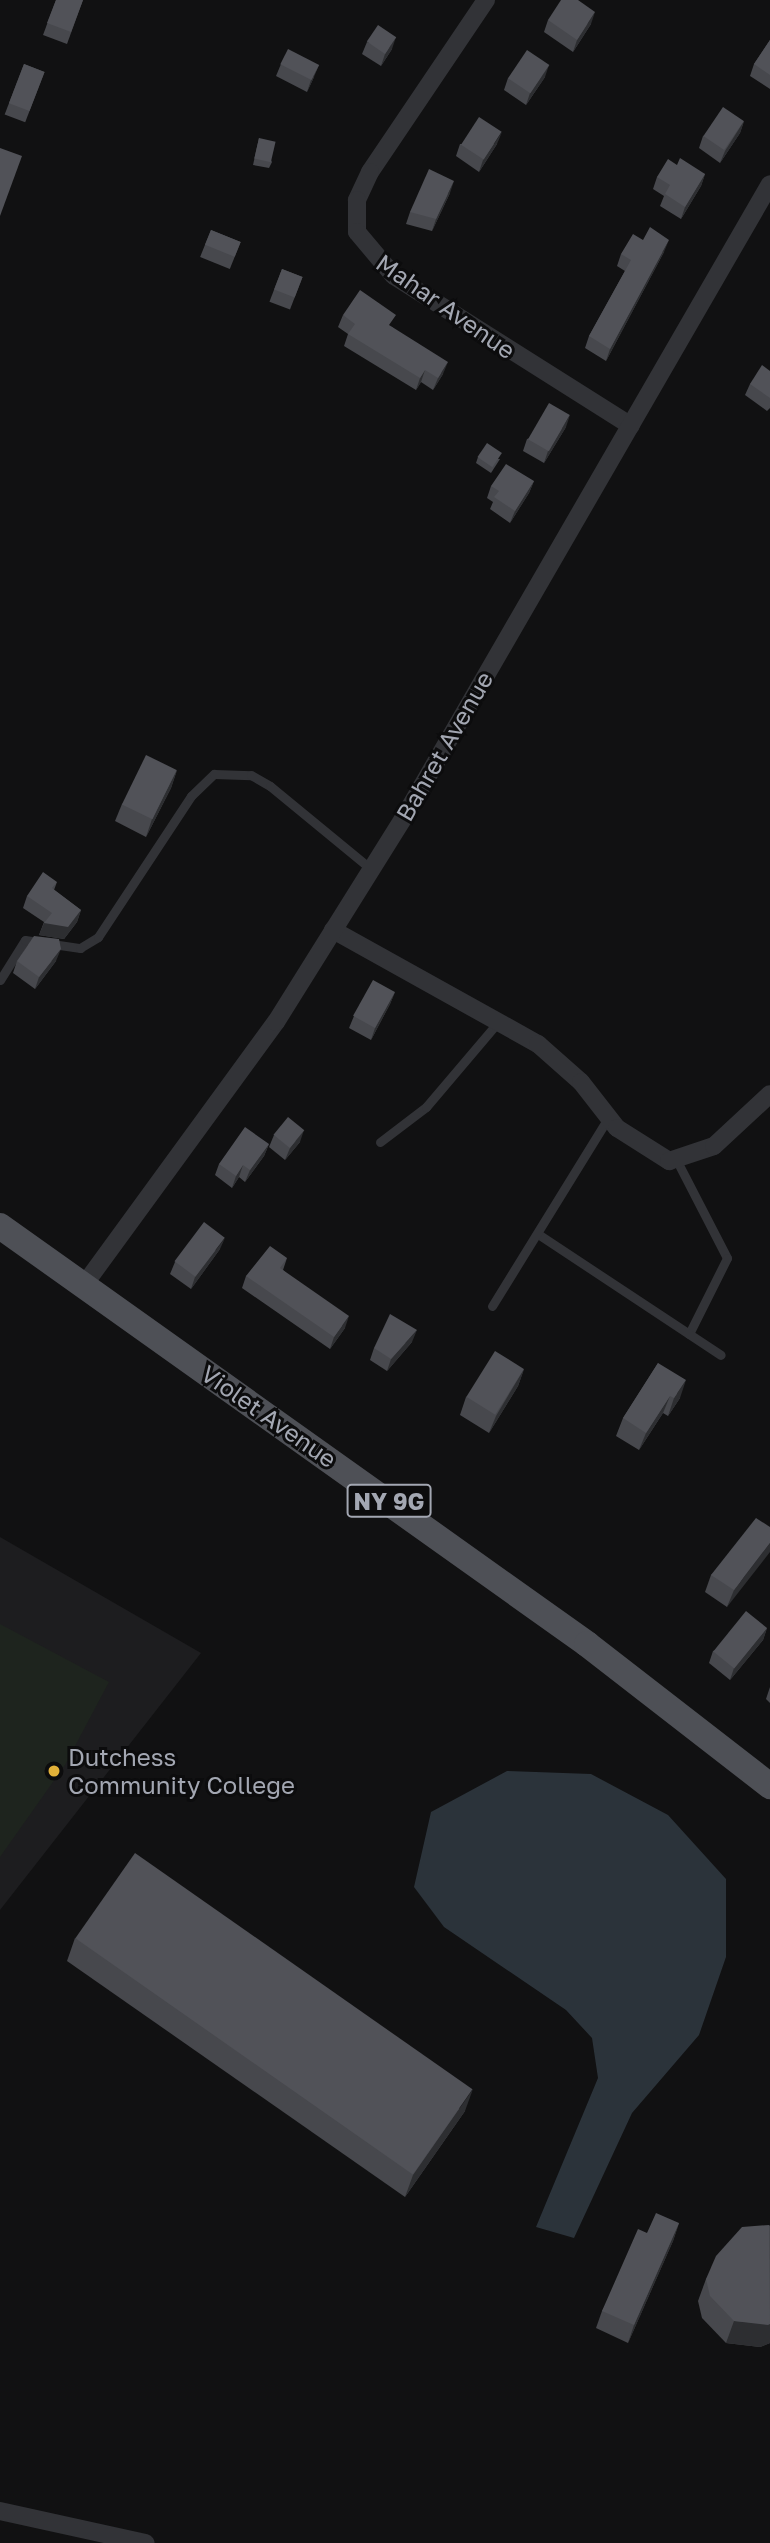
<!DOCTYPE html>
<style>
body{margin:0}
#map{position:relative;width:770px;height:2543px;overflow:hidden;background:#111112;font-family:"Golos Text",sans-serif}
div>[style]{position:absolute}
.built>*{inset:0;background:#1d1d1f}
.green>*{inset:0;background:#1e241e}
.water>*{inset:0;background:#2b333a}
.service>*{height:9px;margin:-4.5px;padding:0 4.5px;transform-origin:4.5px;border-radius:4.5px;background:#323337}
.minor>*{height:18px;margin:-9px;padding:0 9px;transform-origin:9px;border-radius:9px;background:#323337}
.primary>*{height:26px;margin:-13px;padding:0 13px;transform-origin:13px;border-radius:13px;background:#4e5056}
.wall>*{inset:0;background:#47484d;transform-origin:0 0}
.shaded-wall>*{inset:0;background:#2d2e31}
.building>*{inset:0;background:#515258;transform-origin:0 0}
.dots>*{width:19px;height:19px;translate:-50% -50%;box-sizing:border-box;border:4px solid #0c0c0d;border-radius:50%}
span{translate:-50% -50%;white-space:nowrap;text-align:center;line-height:1.15;-webkit-text-stroke:6px #0c0c0d;paint-order:stroke}
.shield-label span{padding:2px 5px;background:#0c0c0d;border:2px solid;border-radius:5px;-webkit-text-stroke-width:0}
.shield-label{font-size:23px;color:#a3a7b2;font-weight:700}
.street-label{font-size:24px;color:#a3a7b2}
.poi-label{font-size:24px;color:#a3a7b2}
.left{translate:0 -50%;text-align:left}
</style>
<div id="map">
<div class="built">
<i style="clip-path:polygon(0 1537px,201px 1653px,0 1910px)"></i>
</div>
<div class="green">
<i style="clip-path:polygon(0 1624px,109px 1682px,65px 1765px,0 1857px)"></i>
</div>
<div class="water">
<i style="clip-path:polygon(507px 1771px,591px 1774px,668px 1815px,726px 1879px,726px 1957px,699px 2035px,632px 2113px,574px 2238px,536px 2227px,598px 2078px,592px 2038px,566px 2010px,444px 1927px,414px 1887px,431px 1812px)"></i>
</div>
<div class="service">
<i style="left:0;top:980px;width:47px;rotate:-58deg"></i>
<i style="left:25px;top:940px;width:56px;rotate:8.3deg"></i>
<i style="left:80px;top:948px;width:21px;rotate:-31deg"></i>
<i style="left:98px;top:937px;width:169px;rotate:-56.6deg"></i>
<i style="left:191px;top:796px;width:32px;rotate:-44deg"></i>
<i style="left:214px;top:774px;width:37px;rotate:2deg"></i>
<i style="left:251px;top:775px;width:22px;rotate:30deg"></i>
<i style="left:270px;top:786px;width:131px;rotate:39.4deg"></i>
<i style="left:380px;top:1142px;width:58px;rotate:-37.3deg"></i>
<i style="left:426px;top:1107px;width:111px;rotate:-49.7deg"></i>
<i style="left:677px;top:1161px;width:109px;rotate:62.7deg"></i>
<i style="left:727px;top:1258px;width:85px;rotate:116.6deg"></i>
<i style="left:538px;top:1234px;width:219px;rotate:33.5deg"></i>
<i style="left:492px;top:1306px;width:221px;rotate:-58.3deg"></i>
</div>
<div class="minor">
<i style="left:486px;top:0;width:207px;rotate:124deg"></i>
<i style="left:370px;top:172px;width:31px;rotate:115deg"></i>
<i style="left:357px;top:200px;width:32px;rotate:90deg"></i>
<i style="left:357px;top:232px;width:57px;rotate:49.9deg"></i>
<i style="left:394px;top:276px;width:280px;rotate:32.3deg"></i>
<i style="left:333px;top:930px;width:235px;rotate:29.1deg"></i>
<i style="left:538px;top:1044px;width:57px;rotate:41.5deg"></i>
<i style="left:581px;top:1082px;width:58px;rotate:52deg"></i>
<i style="left:617px;top:1128px;width:62px;rotate:32.4deg"></i>
<i style="left:669px;top:1161px;width:47px;rotate:-18.4deg"></i>
<i style="left:714px;top:1146px;width:76px;rotate:-42.9deg"></i>
<i style="left:84px;top:1285px;width:326px;rotate:-53.9deg"></i>
<i style="left:276px;top:1022px;width:248px;rotate:-58deg"></i>
<i style="left:407px;top:812px;width:725px;rotate:-59.97deg"></i>
<i style="left:0;top:2511px;width:149px;rotate:12.4deg"></i>
</div>
<div class="primary">
<i style="left:0;top:1226px;width:721px;rotate:35.45deg"></i>
<i style="left:587px;top:1644px;width:232px;rotate:37.8deg"></i>
</div>
<div class="wall">
<i style="clip-path:polygon(56px 0,83px 0,67px 44px,43px 35px)"></i>
<i style="clip-path:polygon(548px 20px,591px 24px,573px 52px,544px 32px)"></i>
<i style="clip-path:polygon(770px 40px,770px 89px,750px 76px,754px 64px)"></i>
<i style="clip-path:polygon(367px 42px,392px 49px,381px 66px,362px 54px)"></i>
<i style="left:24px;top:64px;width:22px;height:54px;rotate:21deg"></i>
<i style="clip-path:polygon(281px 64px,314px 77px,307px 92px,276px 76px)"></i>
<i style="clip-path:polygon(545px 77px,526px 105px,504px 90px,508px 78px)"></i>
<i style="clip-path:polygon(744px 121px,740px 133px,720px 163px,699px 148px,703px 136px)"></i>
<i style="clip-path:polygon(259px 138px,272px 162px,269px 168px,253px 165px)"></i>
<i style="clip-path:polygon(460px 144px,497px 144px,479px 172px,456px 156px)"></i>
<i style="clip-path:polygon(677px 165px,705px 174px,701px 186px,681px 219px,660px 206px,664px 196px,653px 189px,657px 177px)"></i>
<i style="clip-path:polygon(450px 193px,432px 231px,406px 224px,410px 212px)"></i>
<i style="left:211px;top:230px;width:32px;height:29px;rotate:22deg"></i>
<i style="clip-path:polygon(664px 252px,606px 361px,585px 348px,589px 336px,625px 271px,617px 266px,621px 254px)"></i>
<i style="left:282px;top:269px;width:22px;height:35px;rotate:21deg"></i>
<i style="clip-path:polygon(343px 315px,392px 327px,443px 374px,433px 390px,421px 382px,416px 390px,344px 346px,348px 334px,338px 327px)"></i>
<i style="clip-path:polygon(770px 371px,770px 408px,767px 411px,745px 395px,750px 384px)"></i>
<i style="clip-path:polygon(566px 427px,544px 463px,523px 451px,527px 439px)"></i>
<i style="clip-path:polygon(478px 457px,500px 459px,491px 473px,476px 463px)"></i>
<i style="clip-path:polygon(534px 481px,529px 493px,510px 523px,490px 509px,493px 502px,487px 498px,491px 486px)"></i>
<i style="clip-path:polygon(177px 770px,171px 788px,146px 837px,115px 821px,122px 804px)"></i>
<i style="clip-path:polygon(57px 882px,54px 890px,81px 910px,77px 922px,64px 939px,39px 935px,44px 922px,23px 908px,27px 896px)"></i>
<i style="clip-path:polygon(17px 961px,56px 961px,35px 989px,13px 973px)"></i>
<i style="clip-path:polygon(395px 992px,390px 1004px,371px 1040px,349px 1028px,354px 1016px)"></i>
<i style="clip-path:polygon(274px 1135px,300px 1142px,285px 1160px,269px 1147px)"></i>
<i style="clip-path:polygon(269px 1144px,264px 1156px,245px 1182px,239px 1177px,232px 1188px,215px 1175px,219px 1164px)"></i>
<i style="clip-path:polygon(220px 1249px,191px 1289px,170px 1274px,175px 1262px)"></i>
<i style="clip-path:polygon(287px 1258px,283px 1270px,345px 1328px,330px 1349px,242px 1288px,246px 1276px)"></i>
<i style="clip-path:polygon(412px 1342px,387px 1371px,370px 1360px,374px 1348px)"></i>
<i style="clip-path:polygon(658px 1363px,680px 1398px,668px 1416px,663px 1413px,639px 1450px,616px 1436px,623px 1418px)"></i>
<i style="clip-path:polygon(524px 1369px,518px 1386px,489px 1433px,460px 1415px,466px 1397px)"></i>
<i style="clip-path:polygon(770px 1527px,727px 1607px,705px 1592px,711px 1575px)"></i>
<i style="clip-path:polygon(767px 1628px,763px 1640px,730px 1680px,709px 1663px,713px 1651px)"></i>
<i style="clip-path:polygon(770px 1687px,770px 1703px,766px 1699px)"></i>
<i style="clip-path:polygon(75px 1938px,465px 2111px,405px 2197px,67px 1961px)"></i>
<i style="clip-path:polygon(679px 2223px,673px 2241px,628px 2343px,596px 2328px,602px 2311px,647px 2233px)"></i>
<i style="clip-path:polygon(770px 2225px,770px 2343px,760px 2347px,726px 2343px,702px 2318px,698px 2301px,706px 2279px)"></i>
</div>
<div class="shaded-wall">
<i style="clip-path:polygon(595px 12px,591px 24px,573px 52px,577px 40px)"></i>
<i style="clip-path:polygon(396px 37px,392px 49px,381px 66px,385px 54px)"></i>
<i style="clip-path:polygon(319px 65px,314px 77px,307px 92px,311px 80px)"></i>
<i style="clip-path:polygon(549px 65px,545px 77px,526px 105px,530px 93px)"></i>
<i style="clip-path:polygon(744px 121px,740px 133px,720px 163px,725px 151px)"></i>
<i style="clip-path:polygon(502px 132px,497px 144px,479px 172px,483px 160px)"></i>
<i style="clip-path:polygon(705px 174px,701px 186px,681px 219px,685px 207px)"></i>
<i style="clip-path:polygon(454px 181px,450px 193px,432px 231px,436px 219px)"></i>
<i style="clip-path:polygon(669px 240px,664px 252px,606px 361px,610px 349px)"></i>
<i style="clip-path:polygon(448px 362px,443px 374px,433px 390px,438px 378px)"></i>
<i style="clip-path:polygon(425px 370px,421px 382px,416px 390px,420px 378px)"></i>
<i style="clip-path:polygon(570px 415px,566px 427px,544px 463px,548px 451px)"></i>
<i style="clip-path:polygon(534px 481px,529px 493px,510px 523px,515px 511px)"></i>
<i style="clip-path:polygon(177px 770px,171px 788px,146px 837px,152px 819px)"></i>
<i style="clip-path:polygon(81px 910px,77px 922px,64px 939px,39px 935px,44px 923px)"></i>
<i style="clip-path:polygon(61px 949px,56px 961px,35px 989px,39px 977px)"></i>
<i style="clip-path:polygon(395px 992px,390px 1004px,371px 1040px,375px 1028px)"></i>
<i style="clip-path:polygon(304px 1130px,300px 1142px,285px 1160px,290px 1148px)"></i>
<i style="clip-path:polygon(269px 1144px,264px 1156px,245px 1182px,250px 1170px)"></i>
<i style="clip-path:polygon(243px 1165px,239px 1177px,232px 1188px,236px 1176px)"></i>
<i style="clip-path:polygon(225px 1238px,220px 1249px,191px 1289px,195px 1277px)"></i>
<i style="clip-path:polygon(349px 1316px,345px 1328px,330px 1349px,334px 1337px)"></i>
<i style="clip-path:polygon(417px 1330px,412px 1342px,387px 1371px,391px 1359px)"></i>
<i style="clip-path:polygon(524px 1369px,518px 1386px,489px 1433px,496px 1416px)"></i>
<i style="clip-path:polygon(686px 1380px,680px 1398px,668px 1416px,674px 1398px)"></i>
<i style="clip-path:polygon(670px 1396px,663px 1413px,639px 1450px,646px 1433px)"></i>
<i style="clip-path:polygon(770px 1543px,770px 1552px,727px 1607px,734px 1590px)"></i>
<i style="clip-path:polygon(767px 1628px,763px 1640px,730px 1680px,734px 1668px)"></i>
<i style="clip-path:polygon(473px 2089px,465px 2111px,405px 2197px,413px 2175px)"></i>
<i style="clip-path:polygon(679px 2223px,673px 2241px,628px 2343px,634px 2325px)"></i>
<i style="clip-path:polygon(734px 2321px,770px 2324px,770px 2343px,760px 2347px,726px 2343px)"></i>
</div>
<div class="building">
<i style="clip-path:polygon(56px 0,83px 0,71px 32px,47px 23px)"></i>
<i style="clip-path:polygon(561px 0,578px 0,595px 12px,577px 40px,548px 20px)"></i>
<i style="left:378px;top:25px;width:22px;height:20px;rotate:34deg"></i>
<i style="clip-path:polygon(770px 40px,770px 75px,754px 64px)"></i>
<i style="left:288px;top:49px;width:35px;height:17px;rotate:27deg"></i>
<i style="left:527px;top:50px;width:27px;height:34px;rotate:34deg"></i>
<i style="left:24px;top:64px;width:22px;height:42px;rotate:21deg"></i>
<i style="left:723px;top:107px;width:25px;height:35px;rotate:34deg"></i>
<i style="left:479px;top:117px;width:27px;height:33px;rotate:33deg"></i>
<i style="left:259px;top:138px;width:17px;height:21px;rotate:13deg"></i>
<i style="clip-path:polygon(0 148px,22px 156px,0 216px)"></i>
<i style="clip-path:polygon(680px 158px,705px 174px,685px 207px,665px 194px,670px 185px,657px 177px,668px 159px,677px 165px)"></i>
<i style="clip-path:polygon(429px 169px,454px 181px,436px 219px,410px 212px)"></i>
<i style="clip-path:polygon(650px 227px,669px 240px,610px 349px,589px 336px,631px 260px,621px 254px,633px 234px,643px 240px)"></i>
<i style="left:211px;top:230px;width:32px;height:16px;rotate:22deg"></i>
<i style="left:282px;top:269px;width:22px;height:22px;rotate:21deg"></i>
<i style="clip-path:polygon(360px 290px,396px 315px,389px 325px,448px 362px,438px 378px,425px 370px,420px 378px,348px 334px,355px 324px,343px 315px)"></i>
<i style="clip-path:polygon(762px 365px,770px 371px,770px 398px,750px 384px)"></i>
<i style="left:549px;top:403px;width:24px;height:42px;rotate:30deg"></i>
<i style="left:487px;top:443px;width:18px;height:17px;rotate:34deg"></i>
<i style="clip-path:polygon(506px 464px,534px 481px,515px 511px,494px 497px,499px 491px,491px 486px)"></i>
<i style="left:146px;top:755px;width:34px;height:55px;rotate:26deg"></i>
<i style="clip-path:polygon(43px 872px,57px 882px,52px 888px,81px 910px,68px 927px,44px 923px,52px 913px,27px 896px)"></i>
<i style="clip-path:polygon(34px 936px,59px 939px,61px 949px,39px 977px,17px 961px)"></i>
<i style="left:373px;top:980px;width:25px;height:41px;rotate:29deg"></i>
<i style="left:288px;top:1117px;width:21px;height:23px;rotate:39deg"></i>
<i style="clip-path:polygon(245px 1127px,269px 1144px,250px 1170px,243px 1165px,236px 1176px,219px 1164px)"></i>
<i style="left:204px;top:1222px;width:26px;height:49px;rotate:37deg"></i>
<i style="clip-path:polygon(270px 1246px,287px 1258px,280px 1268px,349px 1316px,334px 1337px,246px 1276px)"></i>
<i style="clip-path:polygon(390px 1314px,417px 1330px,391px 1359px,374px 1348px)"></i>
<i style="left:495px;top:1351px;width:34px;height:54px;rotate:32deg"></i>
<i style="clip-path:polygon(658px 1363px,686px 1380px,674px 1398px,670px 1396px,646px 1433px,623px 1418px)"></i>
<i style="clip-path:polygon(756px 1518px,770px 1527px,770px 1543px,734px 1590px,711px 1575px)"></i>
<i style="left:746px;top:1611px;width:27px;height:52px;rotate:39deg"></i>
<i style="left:135px;top:1853px;width:412px;height:104px;rotate:35deg"></i>
<i style="clip-path:polygon(656px 2213px,679px 2223px,634px 2325px,602px 2311px,638px 2229px,647px 2233px)"></i>
<i style="clip-path:polygon(769px 2225px,770px 2324px,768px 2325px,734px 2321px,710px 2296px,706px 2279px,716px 2256px,742px 2227px)"></i>
</div>
<div class="dots">
<i style="left:54px;top:1771px;background:#e2b139"></i>
</div>
<div class="shield-label">
<span style="left:389px;top:1501px">NY 9G</span>
</div>
<div class="street-label">
<span style="left:446px;top:306px;rotate:35deg">Mahar Avenue</span>
<span style="left:444px;top:746px;rotate:-60deg">Bahret Avenue</span>
<span style="left:269px;top:1416px;rotate:35deg">Violet Avenue</span>
</div>
<div class="poi-label">
<span class="left" style="left:68px;top:1771px">Dutchess<br>Community College</span>
</div>
</div>
